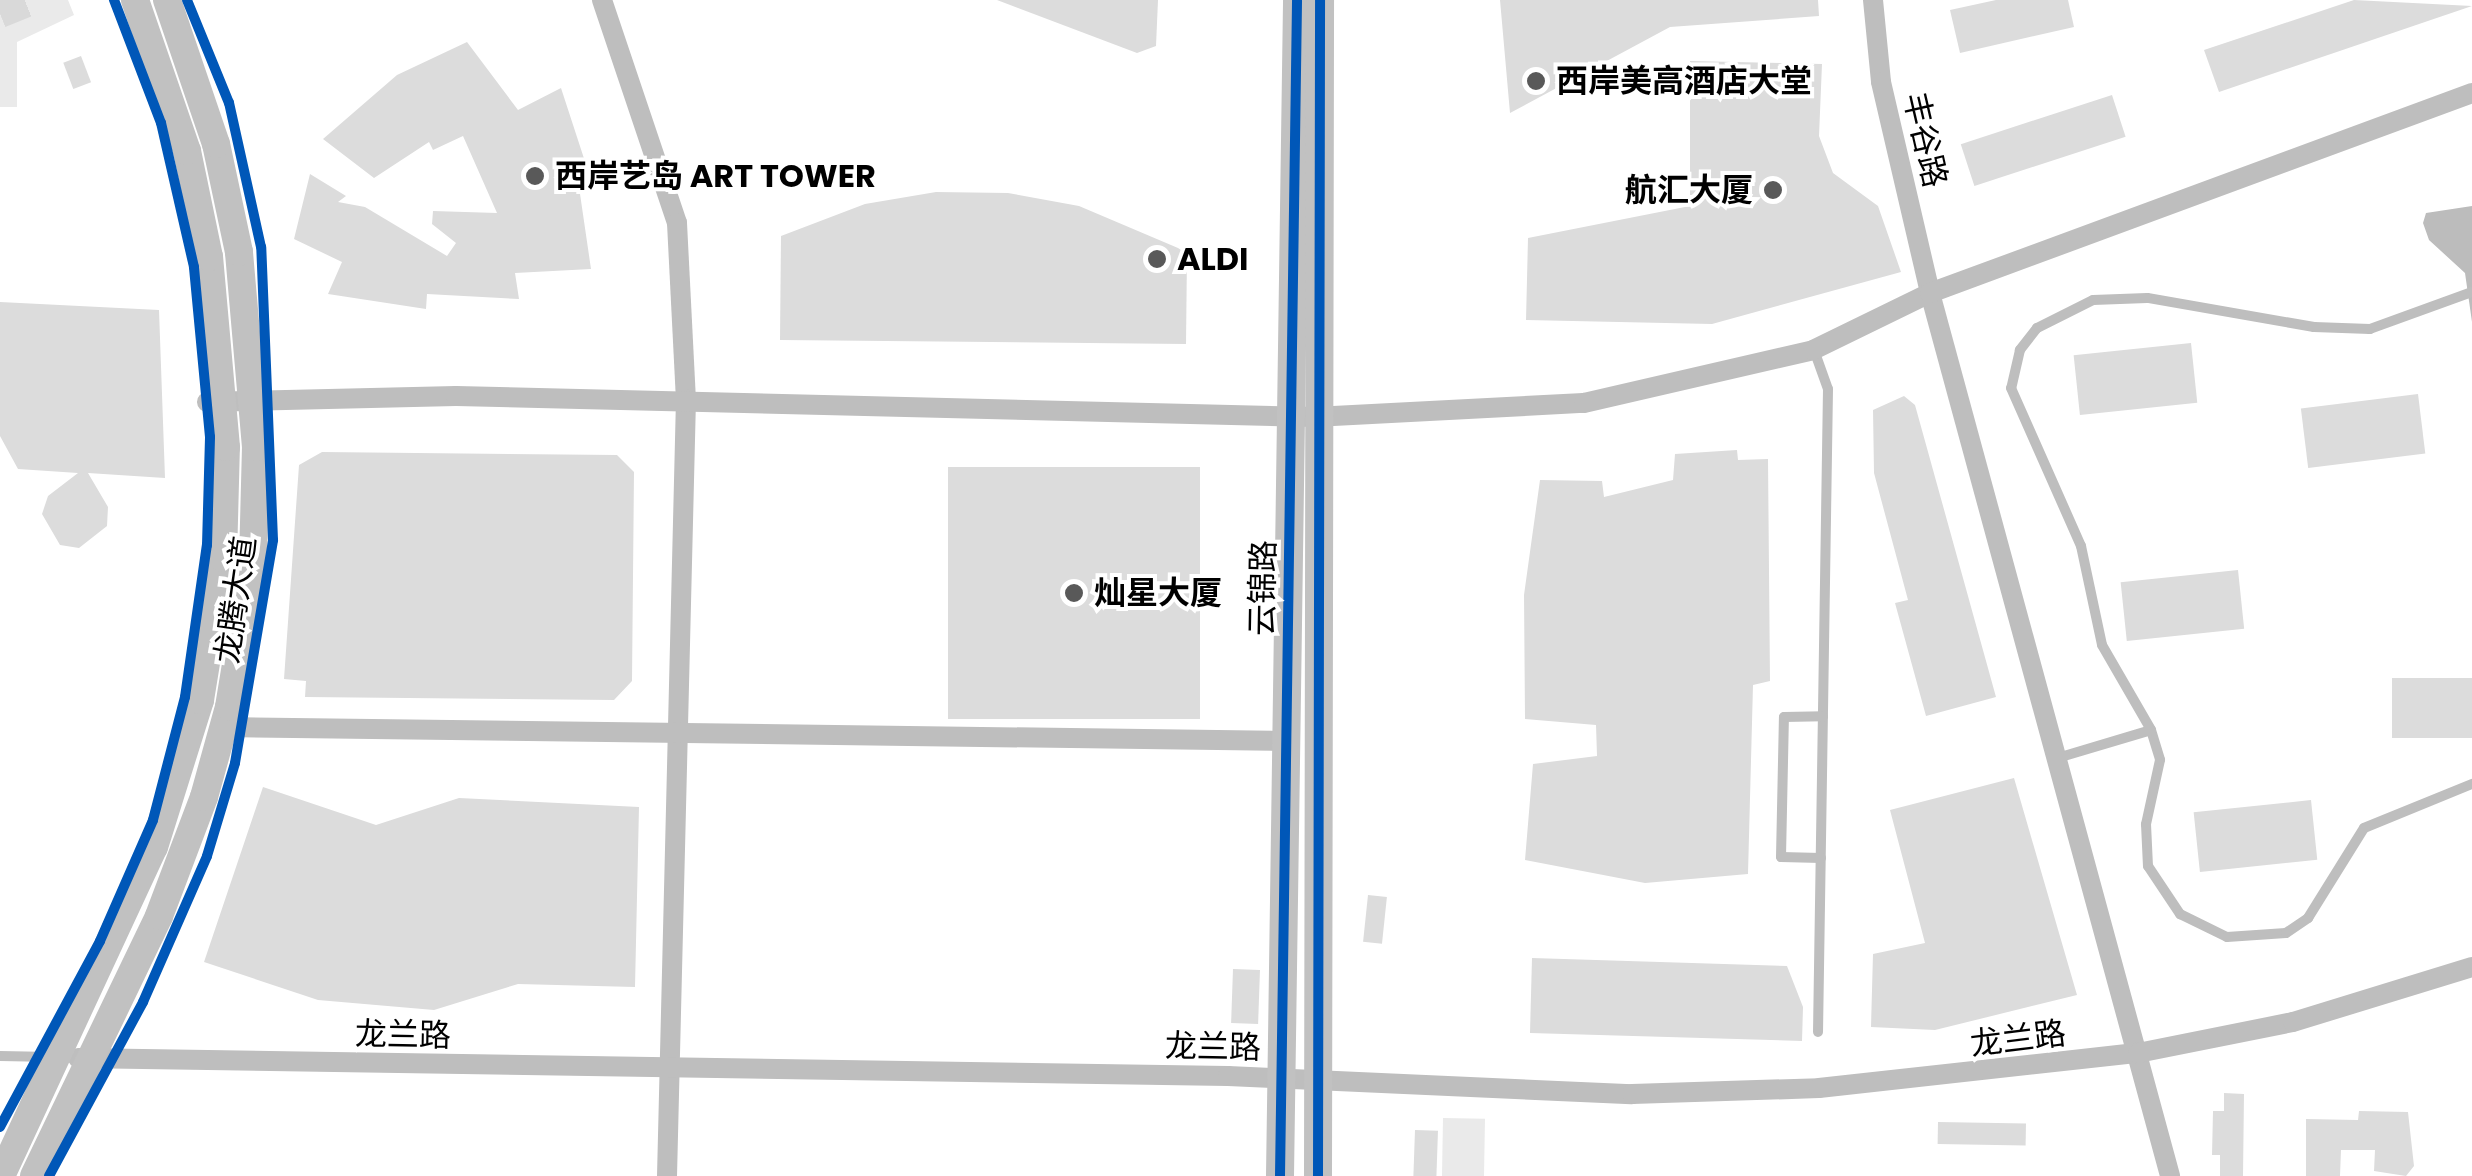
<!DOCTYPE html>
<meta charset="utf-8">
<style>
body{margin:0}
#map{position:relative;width:2472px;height:1176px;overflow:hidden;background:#fff;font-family:Poppins,"Noto Sans SC",sans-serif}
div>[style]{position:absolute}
.green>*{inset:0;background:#eaeaea;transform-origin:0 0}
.water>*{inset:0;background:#bcbcbc}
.building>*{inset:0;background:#dcdcdc;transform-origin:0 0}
.secondary-tunnel>*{height:28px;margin-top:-14px;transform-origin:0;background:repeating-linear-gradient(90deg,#d9d9d9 0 28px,transparent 0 42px)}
.service>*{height:10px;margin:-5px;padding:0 5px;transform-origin:5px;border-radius:5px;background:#bebebe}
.minor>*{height:20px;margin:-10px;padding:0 10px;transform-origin:10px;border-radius:10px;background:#bebebe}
.secondary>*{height:28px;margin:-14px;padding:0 14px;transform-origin:14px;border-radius:14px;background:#c1c1c1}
.cycleway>*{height:10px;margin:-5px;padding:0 5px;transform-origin:5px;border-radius:5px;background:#0057b8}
.dots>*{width:28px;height:28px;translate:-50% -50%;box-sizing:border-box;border:5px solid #fff;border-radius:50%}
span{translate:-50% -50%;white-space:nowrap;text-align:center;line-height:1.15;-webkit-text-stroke:8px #fff;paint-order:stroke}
.poi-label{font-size:32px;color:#000;font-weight:700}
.left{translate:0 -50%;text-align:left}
.right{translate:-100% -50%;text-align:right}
.street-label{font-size:32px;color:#000}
</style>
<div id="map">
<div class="green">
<i style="clip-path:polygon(0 0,68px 0,74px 15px,17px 42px,17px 107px,0 107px)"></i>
<i style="left:1443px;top:1118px;width:42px;height:58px;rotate:1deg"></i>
</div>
<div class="water">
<i style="clip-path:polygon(2472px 206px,2472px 322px,2465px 273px,2429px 240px,2423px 223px,2426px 213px)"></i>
</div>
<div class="building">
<i style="clip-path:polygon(997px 0,1158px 0,1156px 46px,1137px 53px)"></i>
<i style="clip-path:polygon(1500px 0,1818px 0,1819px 16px,1670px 27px,1510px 113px)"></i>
<i style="clip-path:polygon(1996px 0,2068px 0,2074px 27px,1960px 53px,1950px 10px)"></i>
<i style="clip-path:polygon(2354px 0,2472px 6px,2219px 92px,2204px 50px)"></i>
<i style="clip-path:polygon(467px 42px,518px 110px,561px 88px,592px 183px,579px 187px,591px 269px,515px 273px,519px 299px,427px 294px,426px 309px,328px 294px,342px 262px,294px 239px,310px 174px,346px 196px,338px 202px,365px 207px,447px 256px,456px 243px,432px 224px,433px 211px,497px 213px,463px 136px,433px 150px,429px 142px,374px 178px,323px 139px,397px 75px)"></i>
<i style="left:81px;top:56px;width:28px;height:19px;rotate:69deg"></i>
<i style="clip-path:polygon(1690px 61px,1822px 64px,1819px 136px,1833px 173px,1878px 206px,1901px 272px,1712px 324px,1526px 320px,1528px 238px,1690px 206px)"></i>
<i style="left:2112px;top:95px;width:44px;height:159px;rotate:72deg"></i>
<i style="clip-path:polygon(936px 192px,1008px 193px,1079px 206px,1178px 248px,1187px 254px,1186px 344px,780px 340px,781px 236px,865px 204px)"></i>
<i style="clip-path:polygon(0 302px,159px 310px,165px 478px,88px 473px,108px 507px,107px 526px,79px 548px,60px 545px,42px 514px,48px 496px,78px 473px,18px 469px,0 436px)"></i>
<i style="left:2191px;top:343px;width:60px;height:118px;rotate:84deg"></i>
<i style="left:2418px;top:394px;width:60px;height:118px;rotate:83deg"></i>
<i style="clip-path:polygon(1904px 396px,1915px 405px,1996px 697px,1926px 716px,1895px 603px,1908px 600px,1874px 473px,1873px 410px)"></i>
<i style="clip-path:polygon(1737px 450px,1738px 460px,1768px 459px,1770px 681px,1753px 685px,1748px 874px,1645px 883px,1525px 860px,1533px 764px,1597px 756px,1596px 725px,1525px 719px,1524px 595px,1540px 480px,1602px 481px,1604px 497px,1673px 480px,1675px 454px)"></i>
<i style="clip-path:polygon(322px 452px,617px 455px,634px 472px,632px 681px,614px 700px,305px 697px,306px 681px,284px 679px,299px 465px)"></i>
<i style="left:948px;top:467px;width:252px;height:252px"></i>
<i style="left:2238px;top:570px;width:59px;height:118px;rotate:84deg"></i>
<i style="left:2472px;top:678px;width:60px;height:80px;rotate:90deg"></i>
<i style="clip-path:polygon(2014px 778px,2077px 995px,1935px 1030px,1871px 1027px,1873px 954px,1925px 943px,1890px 810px)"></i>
<i style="clip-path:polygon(263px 787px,376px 825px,459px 798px,639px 807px,635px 987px,518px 984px,434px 1010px,318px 1000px,204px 962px)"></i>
<i style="left:2311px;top:800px;width:60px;height:118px;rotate:84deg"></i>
<i style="left:1368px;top:895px;width:19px;height:47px;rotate:6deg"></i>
<i style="clip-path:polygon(1532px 958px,1787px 966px,1803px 1007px,1802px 1041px,1530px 1033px)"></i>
<i style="left:1233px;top:969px;width:27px;height:54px;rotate:2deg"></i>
<i style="clip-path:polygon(2224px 1093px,2244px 1094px,2243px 1176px,2220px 1176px,2220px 1155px,2212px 1155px,2213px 1111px,2224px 1111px)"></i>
<i style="clip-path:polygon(2359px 1111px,2408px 1112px,2414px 1166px,2406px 1176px,2374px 1171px,2375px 1150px,2341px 1150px,2340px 1176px,2306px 1176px,2306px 1119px,2358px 1120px)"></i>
<i style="left:1938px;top:1122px;width:88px;height:22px;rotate:1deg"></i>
<i style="left:1415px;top:1130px;width:23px;height:46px;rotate:2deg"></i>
</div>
<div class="secondary-tunnel">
<i style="left:0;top:14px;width:38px;rotate:-22deg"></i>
</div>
<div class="service">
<i style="left:2472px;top:292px;width:109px;rotate:160.1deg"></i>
<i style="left:2370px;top:329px;width:56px;rotate:-178deg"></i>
<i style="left:2314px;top:327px;width:169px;rotate:-170.1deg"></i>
<i style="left:2147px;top:298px;width:54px;rotate:177.9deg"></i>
<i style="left:2093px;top:300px;width:63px;rotate:153.4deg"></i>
<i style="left:2037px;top:328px;width:28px;rotate:128deg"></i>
<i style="left:2020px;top:350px;width:39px;rotate:103deg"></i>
<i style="left:2011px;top:388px;width:173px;rotate:66.1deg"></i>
<i style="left:2081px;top:546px;width:101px;rotate:78deg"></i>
<i style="left:2102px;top:645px;width:98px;rotate:60deg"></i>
<i style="left:2151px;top:730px;width:31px;rotate:73deg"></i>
<i style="left:2160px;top:760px;width:66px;rotate:102.3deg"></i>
<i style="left:2146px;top:824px;width:42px;rotate:87.3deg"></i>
<i style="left:2148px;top:866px;width:58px;rotate:56.3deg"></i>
<i style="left:2180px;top:914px;width:52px;rotate:26.1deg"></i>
<i style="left:2227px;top:937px;width:59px;rotate:-3.9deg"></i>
<i style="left:2286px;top:933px;width:27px;rotate:-34deg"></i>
<i style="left:2308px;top:918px;width:106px;rotate:-58.1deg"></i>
<i style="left:2364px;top:828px;width:117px;rotate:-22.2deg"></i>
<i style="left:1814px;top:350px;width:41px;rotate:70.3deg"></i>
<i style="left:1828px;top:389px;width:643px;rotate:90.89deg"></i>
<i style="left:2054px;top:759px;width:101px;rotate:-16.6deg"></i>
<i style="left:1821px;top:858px;width:40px;rotate:-178.6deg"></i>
<i style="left:1781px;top:857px;width:140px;rotate:-88.8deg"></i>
<i style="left:1784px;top:717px;width:39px;rotate:-1deg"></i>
<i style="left:0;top:1056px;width:53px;rotate:1.1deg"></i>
</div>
<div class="minor">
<i style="left:602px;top:0;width:235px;rotate:71.4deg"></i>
<i style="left:677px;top:223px;width:176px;rotate:87.1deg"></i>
<i style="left:686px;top:399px;width:777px;rotate:91.4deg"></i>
<i style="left:1873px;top:0;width:82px;rotate:84.4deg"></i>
<i style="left:1881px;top:82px;width:217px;rotate:76.9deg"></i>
<i style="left:1930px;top:293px;width:915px;rotate:74.79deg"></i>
<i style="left:207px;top:402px;width:249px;rotate:-1.4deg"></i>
<i style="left:456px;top:396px;width:858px;rotate:1.4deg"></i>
<i style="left:1314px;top:417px;width:270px;rotate:-3deg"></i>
<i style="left:1584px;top:403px;width:235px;rotate:-13deg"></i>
<i style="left:1813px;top:350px;width:130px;rotate:-26deg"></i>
<i style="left:1930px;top:293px;width:578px;rotate:-20.25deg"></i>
<i style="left:224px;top:727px;width:1063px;rotate:0.75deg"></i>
<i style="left:78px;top:1058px;width:1150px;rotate:0.9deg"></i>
<i style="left:1228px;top:1076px;width:404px;rotate:2.6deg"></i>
<i style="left:1632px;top:1094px;width:187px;rotate:-1.8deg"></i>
<i style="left:1819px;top:1088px;width:321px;rotate:-6.3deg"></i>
<i style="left:2138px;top:1053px;width:158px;rotate:-11.3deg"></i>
<i style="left:2293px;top:1022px;width:187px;rotate:-17.1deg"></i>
</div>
<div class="secondary">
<i style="left:1px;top:1176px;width:363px;rotate:-65.1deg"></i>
<i style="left:154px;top:847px;width:154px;rotate:-72.6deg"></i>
<i style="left:200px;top:700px;width:144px;rotate:-80.8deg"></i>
<i style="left:223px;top:558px;width:111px;rotate:-88.5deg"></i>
<i style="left:226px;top:447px;width:191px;rotate:-95.1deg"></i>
<i style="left:209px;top:257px;width:108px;rotate:-101.7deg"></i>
<i style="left:187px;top:151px;width:160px;rotate:-109deg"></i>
<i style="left:34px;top:1176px;width:288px;rotate:-64.3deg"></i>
<i style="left:159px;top:916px;width:127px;rotate:-69.3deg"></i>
<i style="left:204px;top:797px;width:93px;rotate:-74.5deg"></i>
<i style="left:229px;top:707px;width:148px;rotate:-80.7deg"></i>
<i style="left:253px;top:561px;width:114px;rotate:-88.5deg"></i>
<i style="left:256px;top:447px;width:196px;rotate:-95deg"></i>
<i style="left:239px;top:252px;width:110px;rotate:-102deg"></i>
<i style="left:216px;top:144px;width:152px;rotate:-108.8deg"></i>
<i style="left:1280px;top:1176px;width:1176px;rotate:-89.17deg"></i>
<i style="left:1318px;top:1176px;width:1176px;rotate:-89.9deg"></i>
</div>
<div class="cycleway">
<i style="left:0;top:1127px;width:211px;rotate:-61.7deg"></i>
<i style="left:100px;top:941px;width:132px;rotate:-66.3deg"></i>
<i style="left:153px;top:820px;width:127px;rotate:-75.4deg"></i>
<i style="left:185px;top:697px;width:154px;rotate:-81.8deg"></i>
<i style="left:207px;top:545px;width:108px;rotate:-88.4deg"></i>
<i style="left:210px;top:437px;width:171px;rotate:-95.4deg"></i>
<i style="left:194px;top:267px;width:148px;rotate:-102.9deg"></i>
<i style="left:161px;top:123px;width:132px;rotate:-110.9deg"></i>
<i style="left:49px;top:1176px;width:198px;rotate:-61.6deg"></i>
<i style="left:143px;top:1002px;width:159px;rotate:-66.3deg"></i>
<i style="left:207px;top:856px;width:97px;rotate:-73.2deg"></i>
<i style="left:235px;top:763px;width:226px;rotate:-80.3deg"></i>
<i style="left:273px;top:540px;width:293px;rotate:-92.3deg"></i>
<i style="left:261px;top:247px;width:148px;rotate:-102.5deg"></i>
<i style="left:229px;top:103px;width:111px;rotate:-112.2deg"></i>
<i style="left:1280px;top:1176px;width:1176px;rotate:-89.17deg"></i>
<i style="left:1318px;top:1176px;width:1176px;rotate:-89.9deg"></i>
</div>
<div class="dots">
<i style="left:1536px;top:81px;background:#595959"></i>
<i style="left:535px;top:176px;background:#595959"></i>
<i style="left:1773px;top:190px;background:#595959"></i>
<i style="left:1157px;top:259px;background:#595959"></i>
<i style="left:1074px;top:593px;background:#595959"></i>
</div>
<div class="poi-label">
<span class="left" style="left:1556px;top:81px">西岸美高酒店大堂</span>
<span class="left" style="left:555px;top:176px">西岸艺岛 ART TOWER</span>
<span class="right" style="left:1753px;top:190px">航汇大厦</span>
<span class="left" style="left:1177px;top:259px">ALDI</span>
<span class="left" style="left:1094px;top:593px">灿星大厦</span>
</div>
<div class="street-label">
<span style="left:1925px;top:140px;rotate:77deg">丰谷路</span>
<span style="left:1263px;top:588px;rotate:-89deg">云锦路</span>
<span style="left:236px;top:600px;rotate:-82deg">龙腾大道</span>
<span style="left:403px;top:1035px;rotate:1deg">龙兰路</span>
<span style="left:2018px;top:1039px;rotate:-7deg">龙兰路</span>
<span style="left:1213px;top:1047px;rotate:1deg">龙兰路</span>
</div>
</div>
